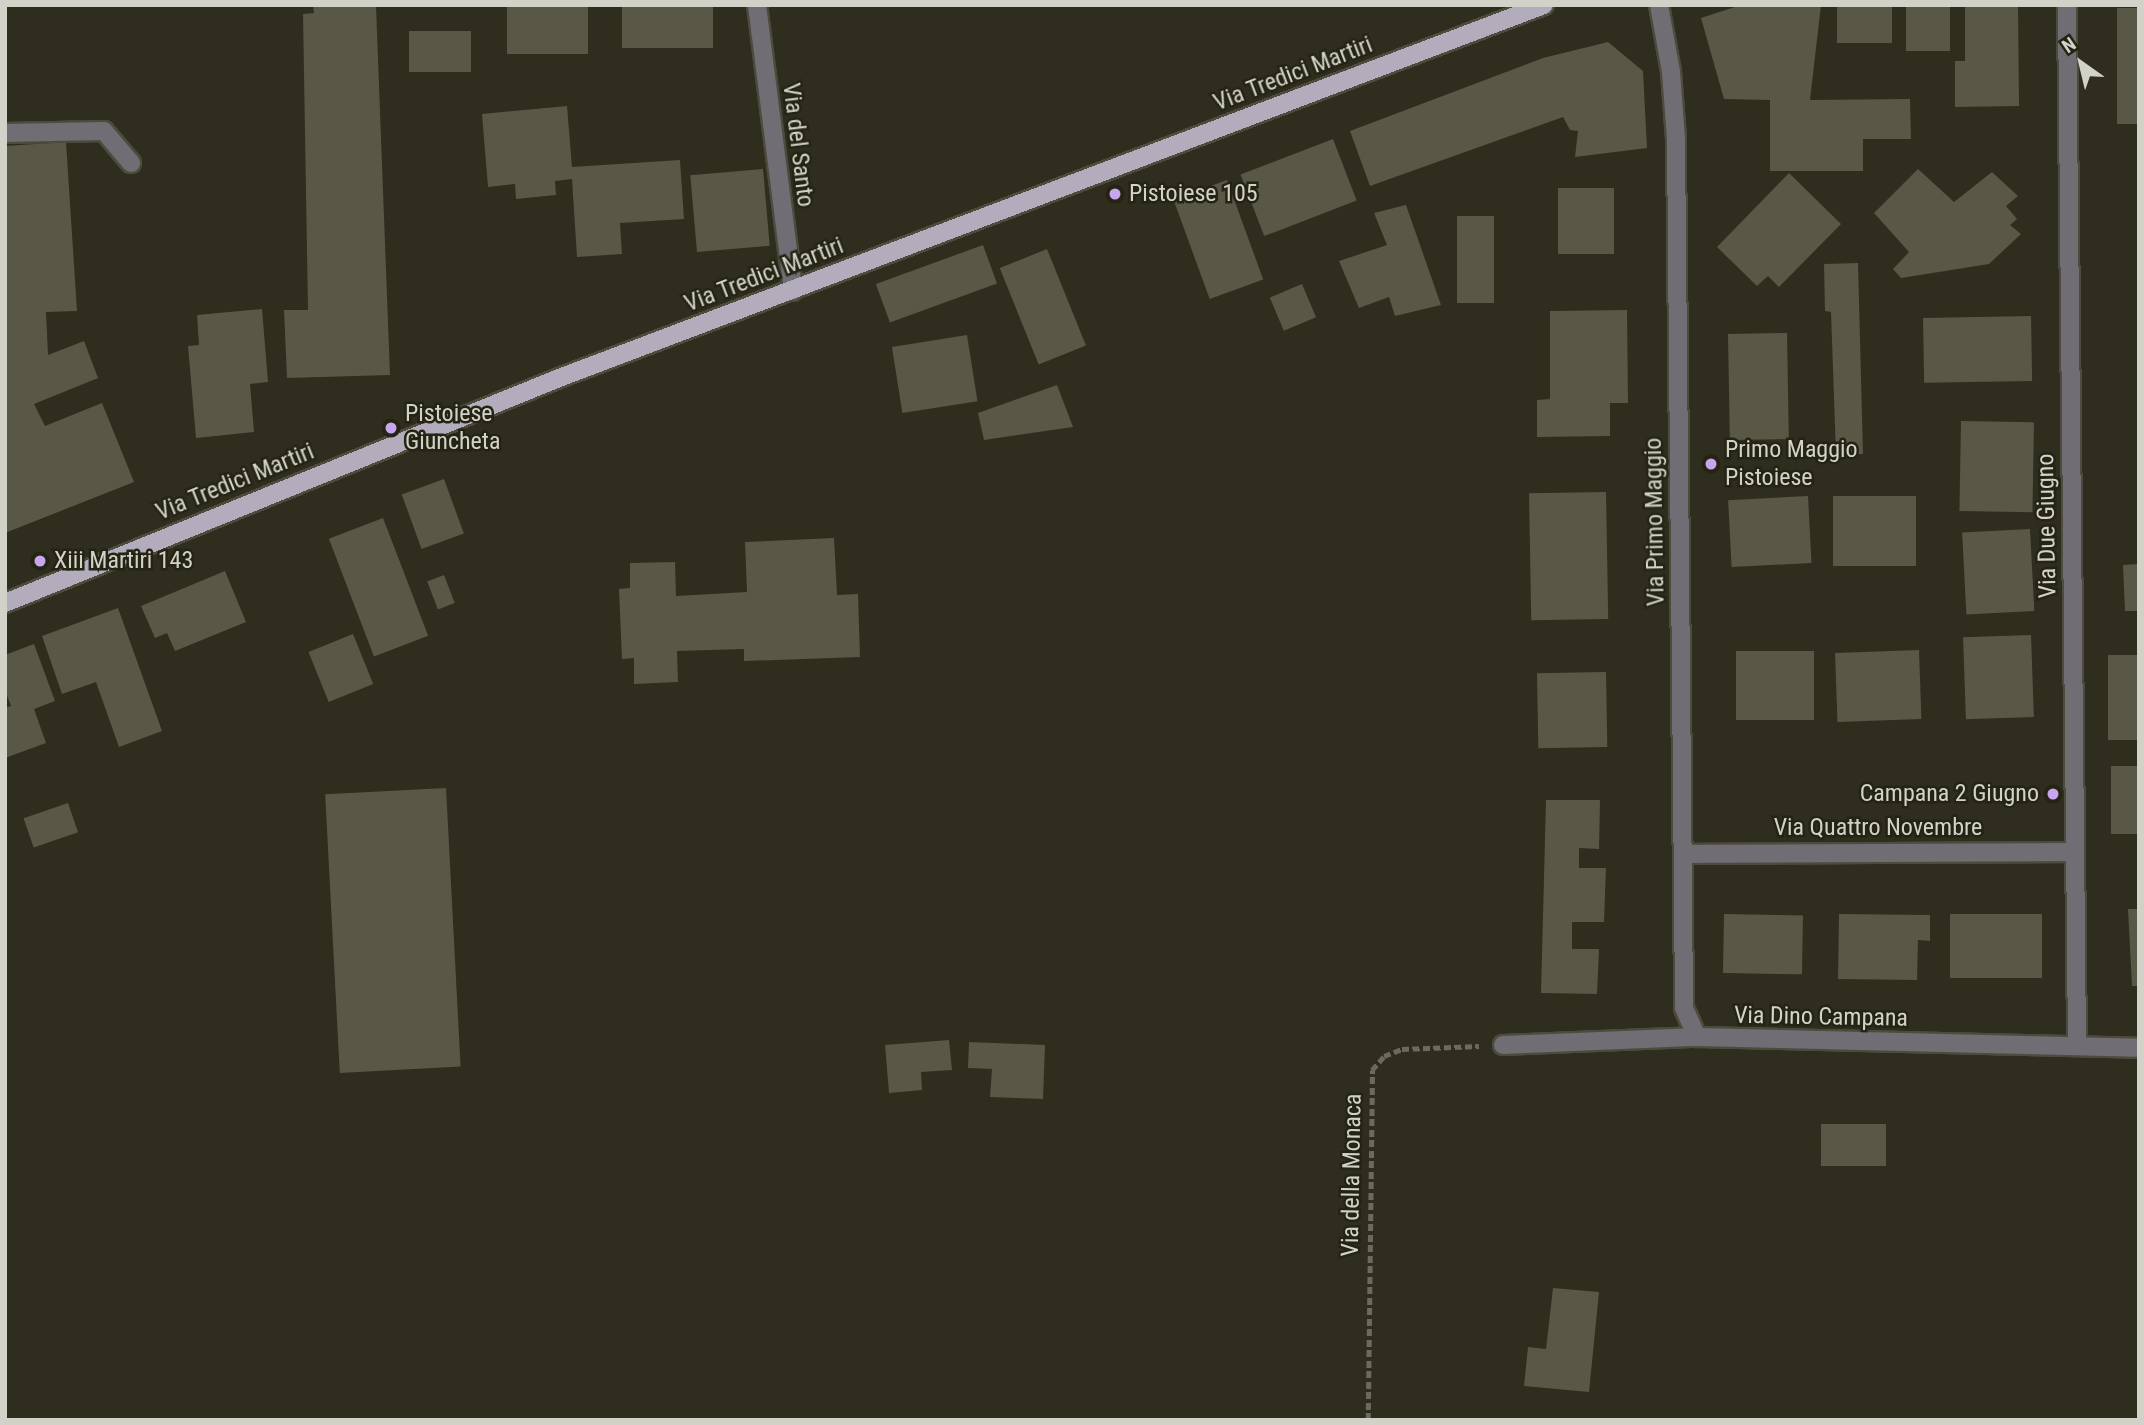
<!DOCTYPE html>
<style>
body{margin:0}
#map{position:relative;width:2144px;height:1425px;overflow:hidden;background:#2f2d1d;font-family:"Roboto Condensed",sans-serif}
div>[style]{position:absolute}
.building>*{inset:0;background:#595746;transform-origin:0 0}
.path>*{height:4.5px;margin-top:-2.25px;transform-origin:0;background:repeating-linear-gradient(90deg,#6c6a5d 0 7px,transparent 0 10.5px)}
.roads{filter:drop-shadow(2px 0 #4d4b3c) drop-shadow(-2px 0 #4d4b3c) drop-shadow(0 2px #4d4b3c) drop-shadow(0 -2px #4d4b3c)}
.minor>*{height:18px;margin:-9px;padding:0 9px;transform-origin:9px;border-radius:9px;background:#706d74}
.major>*{height:18px;margin:-9px;padding:0 9px;transform-origin:9px;border-radius:9px;background:#b2acbc}
.dots>*{width:19px;height:19px;translate:-50% -50%;box-sizing:border-box;border:4px solid #252414;border-radius:50%}
span{translate:-50% -50%;white-space:nowrap;text-align:center;line-height:1.15;-webkit-text-stroke:5px #252414;paint-order:stroke}
.street-label{font-size:24px;color:#d3d2c8}
.poi-label{font-size:24px;color:#d3d2c8}
.left{translate:0 -50%;text-align:left}
.right{translate:-100% -50%;text-align:right}
.frame{position:absolute;inset:0;border:7px solid #d3d2c8;pointer-events:none}
.north{position:absolute;left:2046px;top:28px;width:70px;height:70px;-webkit-text-stroke:5px #252414;paint-order:stroke;rotate:326deg;font-size:19px;font-weight:700;line-height:28px;text-align:center;color:#d3d2c8}
.north::after{content:'';display:block;margin:auto;width:24px;height:32px;background:#d3d2c8;clip-path:polygon(50% 0,100% 100%,50% 72%,0 100%)}
</style>
<div id="map">
<div class="building">
<i style="clip-path:polygon(313px 5px,376px 6px,390px 375px,287px 378px,284px 310px,308px 310px,303px 14px,314px 13px)"></i>
<i style="left:507px;top:5px;width:81px;height:49px"></i>
<i style="left:622px;top:5px;width:91px;height:43px"></i>
<i style="clip-path:polygon(1741px 5px,1821px 5px,1810px 100px,1910px 99px,1911px 139px,1863px 139px,1863px 171px,1770px 171px,1770px 100px,1724px 99px,1701px 18px)"></i>
<i style="left:1837px;top:5px;width:55px;height:38px"></i>
<i style="left:1906px;top:5px;width:44px;height:46px"></i>
<i style="clip-path:polygon(1965px 5px,2018px 5px,2019px 106px,1955px 107px,1955px 61px,1965px 61px)"></i>
<i style="left:2139px;top:8px;width:116px;height:22px;rotate:90deg"></i>
<i style="left:409px;top:31px;width:62px;height:41px"></i>
<i style="clip-path:polygon(1608px 42px,1643px 71px,1647px 148px,1575px 157px,1578px 131px,1570px 130px,1563px 117px,1370px 186px,1350px 131px,1543px 58px)"></i>
<i style="clip-path:polygon(567px 106px,572px 167px,680px 160px,684px 219px,620px 223px,622px 254px,577px 257px,572px 179px,555px 181px,556px 195px,516px 199px,515px 184px,488px 187px,482px 114px)"></i>
<i style="left:1333px;top:139px;width:66px;height:99px;rotate:69deg"></i>
<i style="clip-path:polygon(66px 142px,77px 311px,46px 312px,48px 355px,84px 341px,98px 378px,34px 404px,45px 426px,102px 403px,134px 482px,5px 533px,5px 146px)"></i>
<i style="left:763px;top:169px;width:77px;height:73px;rotate:85deg"></i>
<i style="clip-path:polygon(1918px 169px,1954px 202px,1992px 172px,2018px 196px,2006px 206px,2017px 219px,2010px 225px,2021px 234px,1989px 264px,1901px 278px,1893px 269px,1909px 252px,1874px 213px)"></i>
<i style="clip-path:polygon(1789px 173px,1841px 224px,1779px 287px,1768px 276px,1757px 286px,1717px 247px)"></i>
<i style="left:1227px;top:180px;width:106px;height:57px;rotate:70deg"></i>
<i style="left:1558px;top:188px;width:56px;height:66px"></i>
<i style="clip-path:polygon(1406px 205px,1441px 305px,1395px 316px,1389px 297px,1359px 308px,1339px 261px,1387px 245px,1374px 213px)"></i>
<i style="left:1457px;top:216px;width:37px;height:87px"></i>
<i style="left:983px;top:245px;width:41px;height:114px;rotate:70deg"></i>
<i style="left:1047px;top:249px;width:104px;height:51px;rotate:68deg"></i>
<i style="clip-path:polygon(1858px 263px,1863px 454px,1836px 455px,1831px 312px,1825px 311px,1824px 264px)"></i>
<i style="left:1302px;top:284px;width:36px;height:35px;rotate:67deg"></i>
<i style="clip-path:polygon(262px 309px,268px 382px,250px 384px,254px 432px,196px 438px,188px 346px,199px 345px,197px 315px)"></i>
<i style="clip-path:polygon(1627px 310px,1628px 403px,1610px 403px,1610px 436px,1537px 437px,1537px 400px,1550px 399px,1550px 311px)"></i>
<i style="left:2031px;top:316px;width:65px;height:108px;rotate:89deg"></i>
<i style="left:1787px;top:333px;width:106px;height:59px;rotate:89deg"></i>
<i style="left:967px;top:335px;width:67px;height:76px;rotate:81deg"></i>
<i style="clip-path:polygon(1057px 385px,1073px 427px,984px 440px,978px 413px)"></i>
<i style="left:1961px;top:421px;width:73px;height:90px;rotate:1deg"></i>
<i style="left:444px;top:479px;width:58px;height:45px;rotate:70deg"></i>
<i style="left:1606px;top:492px;width:127px;height:77px;rotate:89deg"></i>
<i style="left:1808px;top:496px;width:67px;height:80px;rotate:87deg"></i>
<i style="left:1833px;top:496px;width:83px;height:70px"></i>
<i style="left:383px;top:518px;width:126px;height:58px;rotate:69deg"></i>
<i style="left:2030px;top:529px;width:82px;height:68px;rotate:87deg"></i>
<i style="clip-path:polygon(834px 538px,837px 595px,858px 594px,860px 657px,744px 661px,744px 649px,677px 651px,678px 682px,634px 684px,634px 658px,622px 659px,619px 589px,630px 588px,630px 563px,675px 562px,676px 596px,747px 592px,745px 542px)"></i>
<i style="clip-path:polygon(2139px 564px,2139px 611px,2125px 611px,2123px 565px)"></i>
<i style="clip-path:polygon(225px 571px,246px 622px,175px 651px,167px 633px,155px 638px,141px 606px)"></i>
<i style="left:444px;top:575px;width:30px;height:18px;rotate:69deg"></i>
<i style="clip-path:polygon(118px 608px,162px 731px,119px 747px,96px 682px,62px 694px,42px 636px)"></i>
<i style="left:353px;top:634px;width:54px;height:48px;rotate:68deg"></i>
<i style="left:2031px;top:635px;width:82px;height:68px;rotate:88deg"></i>
<i style="clip-path:polygon(34px 644px,55px 701px,34px 709px,46px 743px,5px 758px,5px 708px,11px 706px,5px 690px,5px 655px)"></i>
<i style="left:1919px;top:650px;width:69px;height:84px;rotate:88deg"></i>
<i style="left:1736px;top:651px;width:78px;height:69px"></i>
<i style="left:2139px;top:655px;width:85px;height:31px;rotate:90deg"></i>
<i style="left:1606px;top:672px;width:75px;height:69px;rotate:89deg"></i>
<i style="left:2139px;top:766px;width:68px;height:28px;rotate:90deg"></i>
<i style="left:446px;top:788px;width:279px;height:121px;rotate:87deg"></i>
<i style="clip-path:polygon(1546px 800px,1600px 800px,1599px 849px,1579px 848px,1579px 868px,1606px 868px,1604px 922px,1572px 922px,1572px 949px,1599px 949px,1597px 994px,1541px 993px)"></i>
<i style="left:68px;top:803px;width:31px;height:47px;rotate:71deg"></i>
<i style="clip-path:polygon(2128px 909px,2139px 909px,2139px 986px,2132px 986px)"></i>
<i style="left:1724px;top:914px;width:79px;height:59px;rotate:1deg"></i>
<i style="clip-path:polygon(1839px 914px,1930px 915px,1930px 941px,1918px 940px,1917px 980px,1838px 979px)"></i>
<i style="left:1950px;top:914px;width:92px;height:64px"></i>
<i style="clip-path:polygon(949px 1040px,952px 1070px,921px 1072px,922px 1090px,889px 1093px,885px 1045px)"></i>
<i style="clip-path:polygon(969px 1042px,1045px 1045px,1043px 1099px,990px 1097px,992px 1069px,968px 1068px)"></i>
<i style="left:1886px;top:1124px;width:42px;height:65px;rotate:90deg"></i>
<i style="clip-path:polygon(1553px 1288px,1599px 1292px,1589px 1392px,1524px 1386px,1528px 1347px,1546px 1349px)"></i>
</div>
<div class="path">
<i style="left:1368px;top:1420px;width:350px;rotate:-89.3deg"></i>
<i style="left:1372px;top:1070px;width:18px;rotate:-49deg"></i>
<i style="left:1384px;top:1056px;width:19px;rotate:-21deg"></i>
<i style="left:1402px;top:1049px;width:77px;rotate:-2.2deg"></i>
</div>
<div class="roads">
<div class="minor">
<i style="left:757px;top:5px;width:288px;rotate:82.8deg"></i>
<i style="left:1659px;top:5px;width:68px;rotate:79.8deg"></i>
<i style="left:1671px;top:72px;width:67px;rotate:85.7deg"></i>
<i style="left:1676px;top:139px;width:869px;rotate:89.47deg"></i>
<i style="left:1684px;top:1008px;width:32px;rotate:66deg"></i>
<i style="left:2067px;top:5px;width:1041px;rotate:89.45deg"></i>
<i style="left:5px;top:133px;width:99px;rotate:-1.2deg"></i>
<i style="left:104px;top:131px;width:42px;rotate:49.8deg"></i>
<i style="left:1683px;top:854px;width:391px;rotate:-0.3deg"></i>
<i style="left:1503px;top:1045px;width:194px;rotate:-2.4deg"></i>
<i style="left:1697px;top:1037px;width:442px;rotate:1.4deg"></i>
</div>
<div class="major">
<i style="left:5px;top:603px;width:598px;rotate:-22.1deg"></i>
<i style="left:559px;top:378px;width:1053px;rotate:-20.74deg"></i>
</div>
</div>
<div class="dots">
<i style="left:1115px;top:194px;background:#c7a6ef"></i>
<i style="left:391px;top:428px;background:#c7a6ef"></i>
<i style="left:1711px;top:464px;background:#c7a6ef"></i>
<i style="left:40px;top:561px;background:#c7a6ef"></i>
<i style="left:2053px;top:794px;background:#c7a6ef"></i>
</div>
<div class="street-label">
<span style="left:1293px;top:74px;rotate:-21deg">Via Tredici Martiri</span>
<span style="left:798px;top:145px;rotate:83deg">Via del Santo</span>
<span style="left:764px;top:275px;rotate:-21deg">Via Tredici Martiri</span>
<span style="left:235px;top:482px;rotate:-22deg">Via Tredici Martiri</span>
<span style="left:1655px;top:522px;rotate:-91deg">Via Primo Maggio</span>
<span style="left:2047px;top:526px;rotate:-91deg">Via Due Giugno</span>
<span style="left:1878px;top:828px">Via Quattro Novembre</span>
<span style="left:1821px;top:1017px;rotate:1deg">Via Dino Campana</span>
<span style="left:1352px;top:1175px;rotate:-89deg">Via della Monaca</span>
</div>
<div class="poi-label">
<span class="left" style="left:1129px;top:194px">Pistoiese 105</span>
<span class="left" style="left:405px;top:428px">Pistoiese<br>Giuncheta</span>
<span class="left" style="left:1725px;top:464px">Primo Maggio<br>Pistoiese</span>
<span class="left" style="left:54px;top:561px">Xiii Martiri 143</span>
<span class="right" style="left:2039px;top:794px">Campana 2 Giugno</span>
</div>
<div class="frame"></div>
<div class="north">N</div>
</div>
